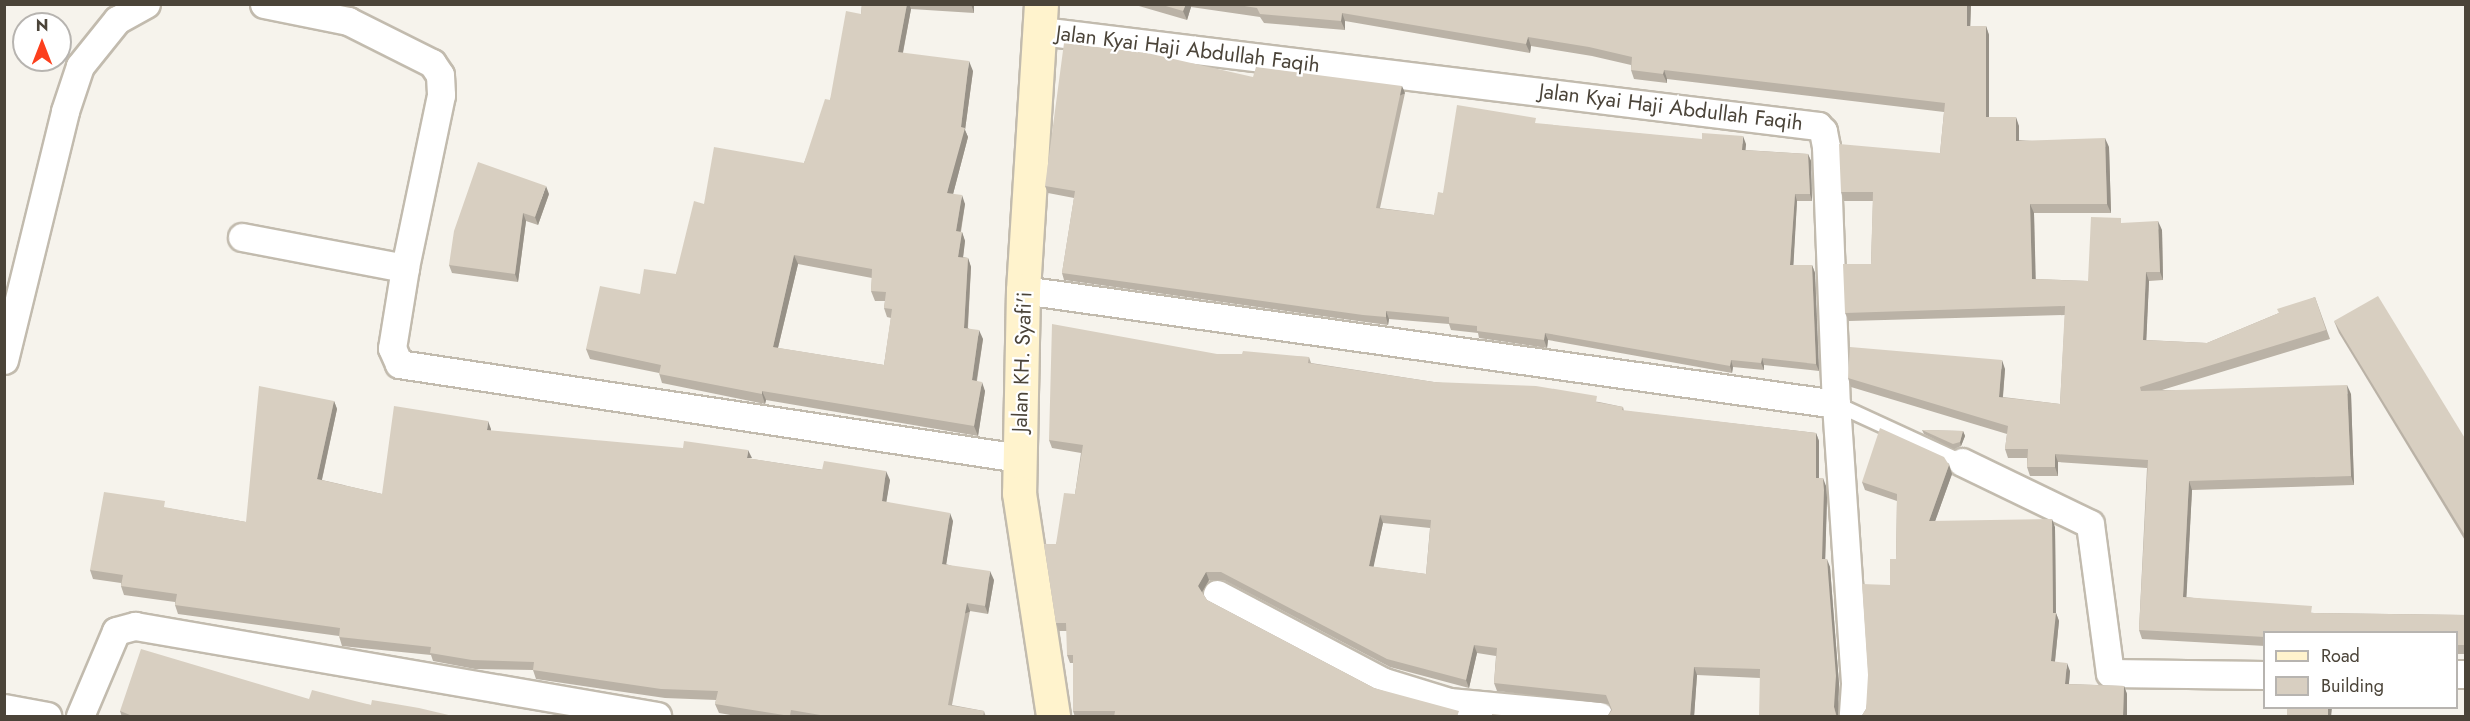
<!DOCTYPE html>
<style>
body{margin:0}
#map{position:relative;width:2470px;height:721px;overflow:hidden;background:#f6f3ec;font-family:Jost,sans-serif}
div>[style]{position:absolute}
.roads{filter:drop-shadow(2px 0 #c2bbae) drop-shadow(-2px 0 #c2bbae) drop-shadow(0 2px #c2bbae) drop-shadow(0 -2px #c2bbae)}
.service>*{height:14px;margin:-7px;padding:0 7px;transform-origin:7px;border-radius:7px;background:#fff}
.minor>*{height:27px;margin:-13.5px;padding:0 13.5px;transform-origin:13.5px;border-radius:13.5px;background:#fff}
.secondary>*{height:33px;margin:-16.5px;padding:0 16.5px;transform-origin:16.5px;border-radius:16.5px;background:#fff3cd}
.wall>*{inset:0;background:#bab2a6}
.shaded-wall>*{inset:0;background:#979187;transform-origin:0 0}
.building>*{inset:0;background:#d8cfc1;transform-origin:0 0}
span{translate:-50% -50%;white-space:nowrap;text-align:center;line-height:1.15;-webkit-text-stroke:4.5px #fff;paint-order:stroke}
.street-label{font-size:21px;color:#4b4439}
.frame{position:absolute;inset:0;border:6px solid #4b4439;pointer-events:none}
.legend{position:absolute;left:2263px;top:631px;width:195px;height:78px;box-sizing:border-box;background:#fff;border:2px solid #b7b4b0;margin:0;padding:8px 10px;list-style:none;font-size:18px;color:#4b4439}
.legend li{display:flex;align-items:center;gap:12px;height:30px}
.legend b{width:30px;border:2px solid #b7b4b0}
.north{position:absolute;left:12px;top:12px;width:60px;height:60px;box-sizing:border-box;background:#fff;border:2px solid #b7b4b0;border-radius:50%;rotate:0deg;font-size:16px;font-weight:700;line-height:24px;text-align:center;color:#4b4439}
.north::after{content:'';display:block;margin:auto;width:21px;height:27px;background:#fc3f1d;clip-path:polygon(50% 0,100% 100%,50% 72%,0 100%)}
</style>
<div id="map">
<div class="roads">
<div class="service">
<i style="left:1836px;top:404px;width:139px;rotate:24.7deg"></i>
</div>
<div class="minor">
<i style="left:264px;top:4px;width:86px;rotate:11.4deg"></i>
<i style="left:348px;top:21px;width:94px;rotate:26.6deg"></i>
<i style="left:432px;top:63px;width:14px;rotate:56deg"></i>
<i style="left:440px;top:75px;width:20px;rotate:87deg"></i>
<i style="left:441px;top:95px;width:177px;rotate:101.8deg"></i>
<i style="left:405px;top:268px;width:81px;rotate:99.2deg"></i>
<i style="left:392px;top:348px;width:17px;rotate:66deg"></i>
<i style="left:399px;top:364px;width:627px;rotate:8.62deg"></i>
<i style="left:1041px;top:31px;width:783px;rotate:6.97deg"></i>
<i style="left:1818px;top:126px;width:7px;rotate:45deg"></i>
<i style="left:1823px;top:131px;width:16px;rotate:79deg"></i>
<i style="left:1826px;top:147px;width:257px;rotate:87.8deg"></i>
<i style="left:1836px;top:404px;width:281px;rotate:86.1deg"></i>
<i style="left:1855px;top:684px;width:32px;rotate:94deg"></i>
<i style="left:242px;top:237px;width:166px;rotate:10.8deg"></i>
<i style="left:1023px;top:290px;width:821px;rotate:7.98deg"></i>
<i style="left:4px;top:360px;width:256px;rotate:-76.2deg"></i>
<i style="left:65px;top:111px;width:47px;rotate:-71.6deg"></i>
<i style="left:80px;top:66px;width:59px;rotate:-51.2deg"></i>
<i style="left:117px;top:20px;width:33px;rotate:-29deg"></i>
<i style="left:1962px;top:462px;width:142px;rotate:25.8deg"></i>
<i style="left:2090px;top:524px;width:150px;rotate:82.4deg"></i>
<i style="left:2110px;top:673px;width:154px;rotate:0.7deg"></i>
<i style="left:1217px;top:594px;width:189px;rotate:27.8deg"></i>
<i style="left:1384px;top:682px;width:68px;rotate:17.1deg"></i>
<i style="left:1449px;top:702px;width:151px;rotate:5.3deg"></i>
<i style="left:2456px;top:674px;width:10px"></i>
<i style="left:4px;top:708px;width:44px;rotate:10.5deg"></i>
<i style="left:80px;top:716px;width:92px;rotate:-67deg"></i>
<i style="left:116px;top:631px;width:20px;rotate:-15deg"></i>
<i style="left:135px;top:626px;width:530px;rotate:9.78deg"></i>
</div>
<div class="secondary">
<i style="left:1041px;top:4px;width:287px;rotate:93.6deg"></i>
<i style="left:1023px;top:290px;width:203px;rotate:91.1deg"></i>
<i style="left:1019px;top:493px;width:226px;rotate:81.3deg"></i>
</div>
</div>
<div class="wall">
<i style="clip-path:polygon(evenodd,862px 4px,974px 4px,974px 13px,911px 9px,903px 53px,973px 71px,965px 130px,968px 137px,953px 194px,965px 204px,961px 232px,962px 232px,965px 241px,963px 257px,968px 258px,971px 267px,968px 328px,983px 339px,977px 381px,985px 391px,978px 436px,766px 400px,765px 404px,662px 383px,659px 373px,590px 359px,586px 349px,640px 294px,676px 274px,704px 204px,804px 163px,830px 100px,861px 14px,862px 4px,798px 264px,872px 278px,871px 291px,875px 301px,885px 301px,884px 308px,887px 317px,891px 318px,884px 365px,778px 348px,798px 264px)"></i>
<i style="clip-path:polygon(1132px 4px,1971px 4px,1970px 26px,1986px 26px,1989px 35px,1989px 117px,2019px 126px,2019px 140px,2109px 147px,2111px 213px,2034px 213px,2035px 279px,2088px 281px,2123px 223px,2162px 230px,2163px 280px,2149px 281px,2146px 340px,2207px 343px,2279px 313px,2315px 297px,2330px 339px,2162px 390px,2351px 394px,2354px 485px,2192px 490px,2186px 597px,2314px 613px,2466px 615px,2466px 654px,2457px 654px,2457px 633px,2265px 633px,2265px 646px,2142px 639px,2139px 630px,2147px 468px,2058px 462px,2058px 476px,2030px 476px,2027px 467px,2027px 458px,2008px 458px,2005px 449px,2007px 434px,1851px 387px,1848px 378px,2005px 369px,2003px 397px,2060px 404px,2065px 315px,1849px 321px,1845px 313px,1871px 264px,1873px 201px,1844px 201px,1841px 192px,1940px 153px,1944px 112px,1667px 79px,1667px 83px,1634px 79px,1631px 70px,1631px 65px,1592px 56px,1531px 46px,1530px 53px,1345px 21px,1345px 30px,1264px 23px,1260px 17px,1191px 7px,1187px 20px)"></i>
<i style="clip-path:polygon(1253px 77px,1405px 93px,1380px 208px,1434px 215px,1443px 193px,1538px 124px,1746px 144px,1745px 150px,1808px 154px,1811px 161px,1812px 201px,1797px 201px,1793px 265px,1812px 265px,1815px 273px,1819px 371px,1764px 365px,1764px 370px,1733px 367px,1732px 373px,1548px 340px,1547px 348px,1479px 338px,1478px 333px,1451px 330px,1449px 324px,1389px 319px,1388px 325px,1365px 322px,1064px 280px,1062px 273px,1074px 198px,1048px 193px,1045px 186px)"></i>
<i style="clip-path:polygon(549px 194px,538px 225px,526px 221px,518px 282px,452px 273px,449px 265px)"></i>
<i style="clip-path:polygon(2334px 321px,2466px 440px,2466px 542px,2339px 333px)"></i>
<i style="clip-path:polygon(evenodd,1217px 354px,1309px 357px,1311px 363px,1434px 382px,1599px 402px,1623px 407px,1624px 411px,1816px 433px,1819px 441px,1819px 478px,1826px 486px,1827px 498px,1825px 559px,1830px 567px,1839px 684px,1837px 716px,1760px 678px,1697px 675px,1694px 717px,1607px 717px,1611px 710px,1609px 704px,1497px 691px,1494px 683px,1496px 656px,1477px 653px,1469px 688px,1390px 667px,1224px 580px,1209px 580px,1202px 592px,1207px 600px,1374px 688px,1461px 717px,1075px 717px,1073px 711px,1073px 663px,1070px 663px,1067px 655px,1067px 631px,1059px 631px,1056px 623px,1056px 544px,1075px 494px,1081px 453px,1052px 448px,1049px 440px,1217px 354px,1383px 523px,1430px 528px,1426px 574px,1373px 567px,1383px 523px)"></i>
<i style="clip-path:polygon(334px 401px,337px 409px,322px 480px,382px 494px,491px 429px,491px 431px,752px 459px,890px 480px,886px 502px,953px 521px,946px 564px,994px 580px,988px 614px,970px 611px,952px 705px,984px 711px,986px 717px,742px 717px,719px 713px,715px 704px,716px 700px,665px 698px,536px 679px,533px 670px,475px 669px,433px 661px,431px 655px,342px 646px,339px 636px,178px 614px,175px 605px,175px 602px,124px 595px,121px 586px,121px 583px,93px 579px,90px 570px,167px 508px,246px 522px)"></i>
<i style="clip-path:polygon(1922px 430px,1963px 431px,1965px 436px,1961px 446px,1954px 449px,1924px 434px)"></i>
<i style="clip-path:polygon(1949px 465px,1952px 474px,1935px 521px,2055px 527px,2056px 613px,2059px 621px,2055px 662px,2070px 671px,2069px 684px,2124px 686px,2127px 694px,2127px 717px,1861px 717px,1866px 709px,1890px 585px,1896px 559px,1897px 501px,1865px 490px,1862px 482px)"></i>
<i style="clip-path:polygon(309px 699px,371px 705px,457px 717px,122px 717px,120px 711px)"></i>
</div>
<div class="shaded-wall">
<i style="clip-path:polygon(907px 4px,909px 4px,911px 9px,901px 62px,898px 52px)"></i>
<i style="clip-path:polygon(971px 4px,974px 4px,974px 13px)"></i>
<i style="clip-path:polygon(1186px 4px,1190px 4px,1191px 7px,1187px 20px,1183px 11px)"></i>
<i style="clip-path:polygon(1967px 4px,1971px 4px,1970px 35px,1967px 26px)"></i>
<i style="clip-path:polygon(1342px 13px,1345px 21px,1345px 30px,1341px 21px)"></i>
<i style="clip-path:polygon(1986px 26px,1989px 35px,1989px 126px,1986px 117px)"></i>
<i style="clip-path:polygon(1528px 37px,1531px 46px,1530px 53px,1526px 44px)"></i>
<i style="clip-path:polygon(969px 61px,973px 71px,965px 130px,968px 137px,951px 202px,947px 193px,961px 127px)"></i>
<i style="clip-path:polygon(1664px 70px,1667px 79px,1667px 83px,1663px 74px)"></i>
<i style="left:1402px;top:86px;width:8px;height:125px;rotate:67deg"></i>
<i style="clip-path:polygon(2016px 117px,2019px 126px,2019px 149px,2016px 141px)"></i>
<i style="clip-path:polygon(1743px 136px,1746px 144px,1745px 157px,1742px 150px)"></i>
<i style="clip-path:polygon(2105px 138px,2109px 147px,2111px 213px,2107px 204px)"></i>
<i style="clip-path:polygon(1808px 154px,1811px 161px,1812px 201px,1810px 194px)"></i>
<i style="clip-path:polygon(546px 186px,549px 194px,538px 225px,535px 217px)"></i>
<i style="clip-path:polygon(1795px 194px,1797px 201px,1793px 273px,1790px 265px)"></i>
<i style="clip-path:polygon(962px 195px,965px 204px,959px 240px,956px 231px)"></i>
<i style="clip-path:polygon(2030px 204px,2034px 213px,2036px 288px,2032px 279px)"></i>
<i style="clip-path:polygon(523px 213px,526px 221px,518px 282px,515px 274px)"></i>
<i style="clip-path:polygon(2158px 221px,2162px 230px,2163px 280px,2160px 272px)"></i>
<i style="clip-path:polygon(962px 232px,965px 241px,962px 266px,958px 257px)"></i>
<i style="clip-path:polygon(794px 255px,798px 264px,776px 356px,773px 347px)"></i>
<i style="clip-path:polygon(968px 258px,971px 267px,967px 337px,964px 328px)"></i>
<i style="clip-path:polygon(1812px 265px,1815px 273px,1819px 371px,1816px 364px)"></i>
<i style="clip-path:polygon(2146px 272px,2149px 281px,2146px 348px,2143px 340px)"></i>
<i style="clip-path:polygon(1386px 311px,1389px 319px,1388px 325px,1386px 317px)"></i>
<i style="clip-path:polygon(979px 330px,983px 339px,975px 390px,972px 380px)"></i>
<i style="clip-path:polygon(1545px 333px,1548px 340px,1547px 348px,1544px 340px)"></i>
<i style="clip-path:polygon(1762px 358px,1764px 365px,1764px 370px,1761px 363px)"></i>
<i style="clip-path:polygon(1731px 360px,1733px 367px,1732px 373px,1730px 366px)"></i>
<i style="clip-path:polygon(2002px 360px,2005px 369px,2002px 406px,1999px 397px)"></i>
<i style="clip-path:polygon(982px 382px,985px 391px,978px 436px,974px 426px)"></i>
<i style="clip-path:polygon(2347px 385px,2351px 394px,2354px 485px,2351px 476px)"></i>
<i style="clip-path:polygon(762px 391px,766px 400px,765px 404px,762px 394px)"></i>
<i style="clip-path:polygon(334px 401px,337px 409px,320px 488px,317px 479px)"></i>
<i style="clip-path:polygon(488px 421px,491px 429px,490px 439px,487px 430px)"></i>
<i style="clip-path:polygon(1963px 431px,1965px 436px,1961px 446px,1960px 442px)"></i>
<i style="clip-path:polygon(1816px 433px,1819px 441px,1819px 486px,1816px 478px)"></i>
<i style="clip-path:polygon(748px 450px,752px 458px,747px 458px)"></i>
<i style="clip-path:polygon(2055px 454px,2058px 462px,2058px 476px,2055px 467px)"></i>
<i style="clip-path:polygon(1949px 465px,1952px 474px,1932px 530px,1929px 521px)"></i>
<i style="clip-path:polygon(886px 471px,890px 480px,885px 510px,882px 501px)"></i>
<i style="clip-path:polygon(1823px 478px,1826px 486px,1827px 498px,1825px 567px,1822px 559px)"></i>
<i style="clip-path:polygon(2189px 481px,2192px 490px,2186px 606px,2183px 597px)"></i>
<i style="clip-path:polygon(950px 513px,953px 521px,945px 572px,942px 564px)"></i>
<i style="clip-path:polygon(1380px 515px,1383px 523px,1372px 574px,1369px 566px)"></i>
<i style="clip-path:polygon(2052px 519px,2055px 527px,2056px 617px,2056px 613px,2059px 621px,2054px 670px,2051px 661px,2053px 613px)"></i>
<i style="clip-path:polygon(1827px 559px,1830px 567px,1839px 684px,1838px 717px,1837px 717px,1834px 707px)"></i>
<i style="clip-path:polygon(990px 571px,994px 580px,988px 614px,985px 606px)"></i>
<i style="clip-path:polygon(1206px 572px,1209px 580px,1201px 594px,1198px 586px)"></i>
<i style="left:967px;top:603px;width:9px;height:104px;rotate:69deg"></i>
<i style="clip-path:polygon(1474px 645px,1477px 653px,1469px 688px,1466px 680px)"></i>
<i style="clip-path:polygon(2067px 663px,2070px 671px,2068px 693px,2065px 684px)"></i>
<i style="clip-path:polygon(1694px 667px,1697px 675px,1694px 717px,1690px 717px)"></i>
<i style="clip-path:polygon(2124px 686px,2127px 694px,2127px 717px,2123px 717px)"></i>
<i style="clip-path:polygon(2328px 708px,2332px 708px,2331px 717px,2328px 717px)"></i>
</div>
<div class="building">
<i style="clip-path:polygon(evenodd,862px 4px,907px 4px,898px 52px,969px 61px,961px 127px,965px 128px,947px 193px,962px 195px,956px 231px,962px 232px,958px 257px,968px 258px,964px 328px,979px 330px,972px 380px,982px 382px,974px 426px,762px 391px,762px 394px,659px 374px,661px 365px,586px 349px,600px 286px,640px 294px,644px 269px,676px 274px,694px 201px,704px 204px,714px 147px,804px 163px,825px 99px,830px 100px,846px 11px,861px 14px,862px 4px,794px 255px,872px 269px,871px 291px,886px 292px,884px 308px,892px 309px,884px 365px,773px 347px,794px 255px)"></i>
<i style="clip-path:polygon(1159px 4px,1186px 4px,1183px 11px)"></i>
<i style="clip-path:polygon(1232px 4px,1967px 4px,1967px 26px,1986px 26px,1986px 117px,2016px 117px,2016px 141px,2105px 138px,2107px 204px,2030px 204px,2032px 279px,2088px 281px,2091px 217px,2121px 218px,2121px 223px,2158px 221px,2160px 272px,2146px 272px,2143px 340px,2207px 343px,2279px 313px,2277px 309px,2315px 297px,2326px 330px,2140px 387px,2141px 391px,2347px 385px,2351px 476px,2189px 481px,2183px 597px,2312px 606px,2311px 613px,2466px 615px,2466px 645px,2457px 645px,2457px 633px,2265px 633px,2265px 637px,2139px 630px,2148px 460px,2055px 454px,2055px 467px,2027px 467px,2028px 449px,2005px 449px,2008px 426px,1848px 378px,1850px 347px,2002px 360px,1999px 397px,2060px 404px,2065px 306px,1845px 313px,1843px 264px,1871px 264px,1873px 192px,1841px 192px,1839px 144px,1940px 153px,1945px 103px,1664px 70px,1663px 74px,1631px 70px,1632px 57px,1589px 47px,1528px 37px,1526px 44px,1342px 13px,1341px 21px,1260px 14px,1257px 8px)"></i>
<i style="clip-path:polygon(1064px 43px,1147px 53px,1253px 77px,1256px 67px,1402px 86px,1376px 208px,1434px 215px,1438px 192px,1443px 193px,1457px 105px,1536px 118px,1535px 123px,1702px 139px,1702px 133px,1743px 136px,1742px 150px,1808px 154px,1810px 194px,1795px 194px,1790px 265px,1812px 265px,1816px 364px,1762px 358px,1761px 363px,1731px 360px,1730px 366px,1545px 333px,1544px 340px,1477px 331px,1477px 326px,1449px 323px,1449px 317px,1386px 311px,1386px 317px,1363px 315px,1062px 273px,1075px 191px,1045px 186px)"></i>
<i style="clip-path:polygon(478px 162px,546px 186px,535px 217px,523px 213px,515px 274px,449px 265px,454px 231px)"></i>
<i style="clip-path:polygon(2378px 296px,2466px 440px,2466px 537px,2334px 321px)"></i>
<i style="clip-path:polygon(evenodd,1052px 324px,1217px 354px,1242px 354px,1243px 351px,1309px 357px,1308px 363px,1434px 382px,1536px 386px,1597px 396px,1596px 402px,1623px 407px,1622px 410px,1816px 433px,1816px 478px,1823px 478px,1824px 490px,1822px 559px,1827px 559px,1836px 676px,1834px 707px,1836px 715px,1838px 717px,1759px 717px,1760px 669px,1694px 667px,1690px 717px,1607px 717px,1612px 710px,1606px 695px,1494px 683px,1497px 648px,1474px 645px,1466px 680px,1387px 659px,1221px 572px,1206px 572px,1198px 586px,1207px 600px,1374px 688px,1459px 711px,1457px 717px,1114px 717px,1115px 711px,1073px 711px,1073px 655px,1067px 655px,1066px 623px,1056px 623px,1044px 544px,1056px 544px,1064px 493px,1075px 494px,1083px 445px,1049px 440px,1052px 324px,1380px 515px,1431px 520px,1426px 574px,1369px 566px,1380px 515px)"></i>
<i style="clip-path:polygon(259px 386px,334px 401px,317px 479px,382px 494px,394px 406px,488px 421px,487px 430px,683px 448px,684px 441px,748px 450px,747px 458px,822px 470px,824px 461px,886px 471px,882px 501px,950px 513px,942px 564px,990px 571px,985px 606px,967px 603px,948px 705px,984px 711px,983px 717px,832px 717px,791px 710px,790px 716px,715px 704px,718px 691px,661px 689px,533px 670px,534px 662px,472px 660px,430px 653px,431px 647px,339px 637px,340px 628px,175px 605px,177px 594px,121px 586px,123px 575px,90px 570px,104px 492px,165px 501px,164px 507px,246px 522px)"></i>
<i style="clip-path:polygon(1880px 428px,1944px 457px,1949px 465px,1929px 521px,2052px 519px,2053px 613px,2056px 613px,2051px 661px,2067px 663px,2065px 684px,2124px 686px,2123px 717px,1861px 717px,1866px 709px,1868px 675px,1862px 584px,1890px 585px,1890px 559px,1896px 559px,1897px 494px,1862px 482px)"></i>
<i style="clip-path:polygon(1922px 430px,1927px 430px,1963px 431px,1960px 442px,1953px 444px)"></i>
<i style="clip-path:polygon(141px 649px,309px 699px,312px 690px,371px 705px,372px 700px,419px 708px,457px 717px,135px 717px,120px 711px)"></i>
<i style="left:2287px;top:708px;width:41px;height:9px"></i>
<i style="clip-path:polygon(1492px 714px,1520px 717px,1492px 717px)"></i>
</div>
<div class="street-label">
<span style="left:1188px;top:49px;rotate:7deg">Jalan Kyai Haji Abdullah Faqih</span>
<span style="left:1671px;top:107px;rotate:7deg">Jalan Kyai Haji Abdullah Faqih</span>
<span style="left:1022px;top:362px;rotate:-88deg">Jalan KH. Syafi'i</span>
</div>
<div class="frame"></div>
<ul class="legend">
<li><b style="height:8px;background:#fff3cd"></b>Road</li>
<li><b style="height:16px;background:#d8cfc1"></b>Building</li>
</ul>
<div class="north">N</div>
</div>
